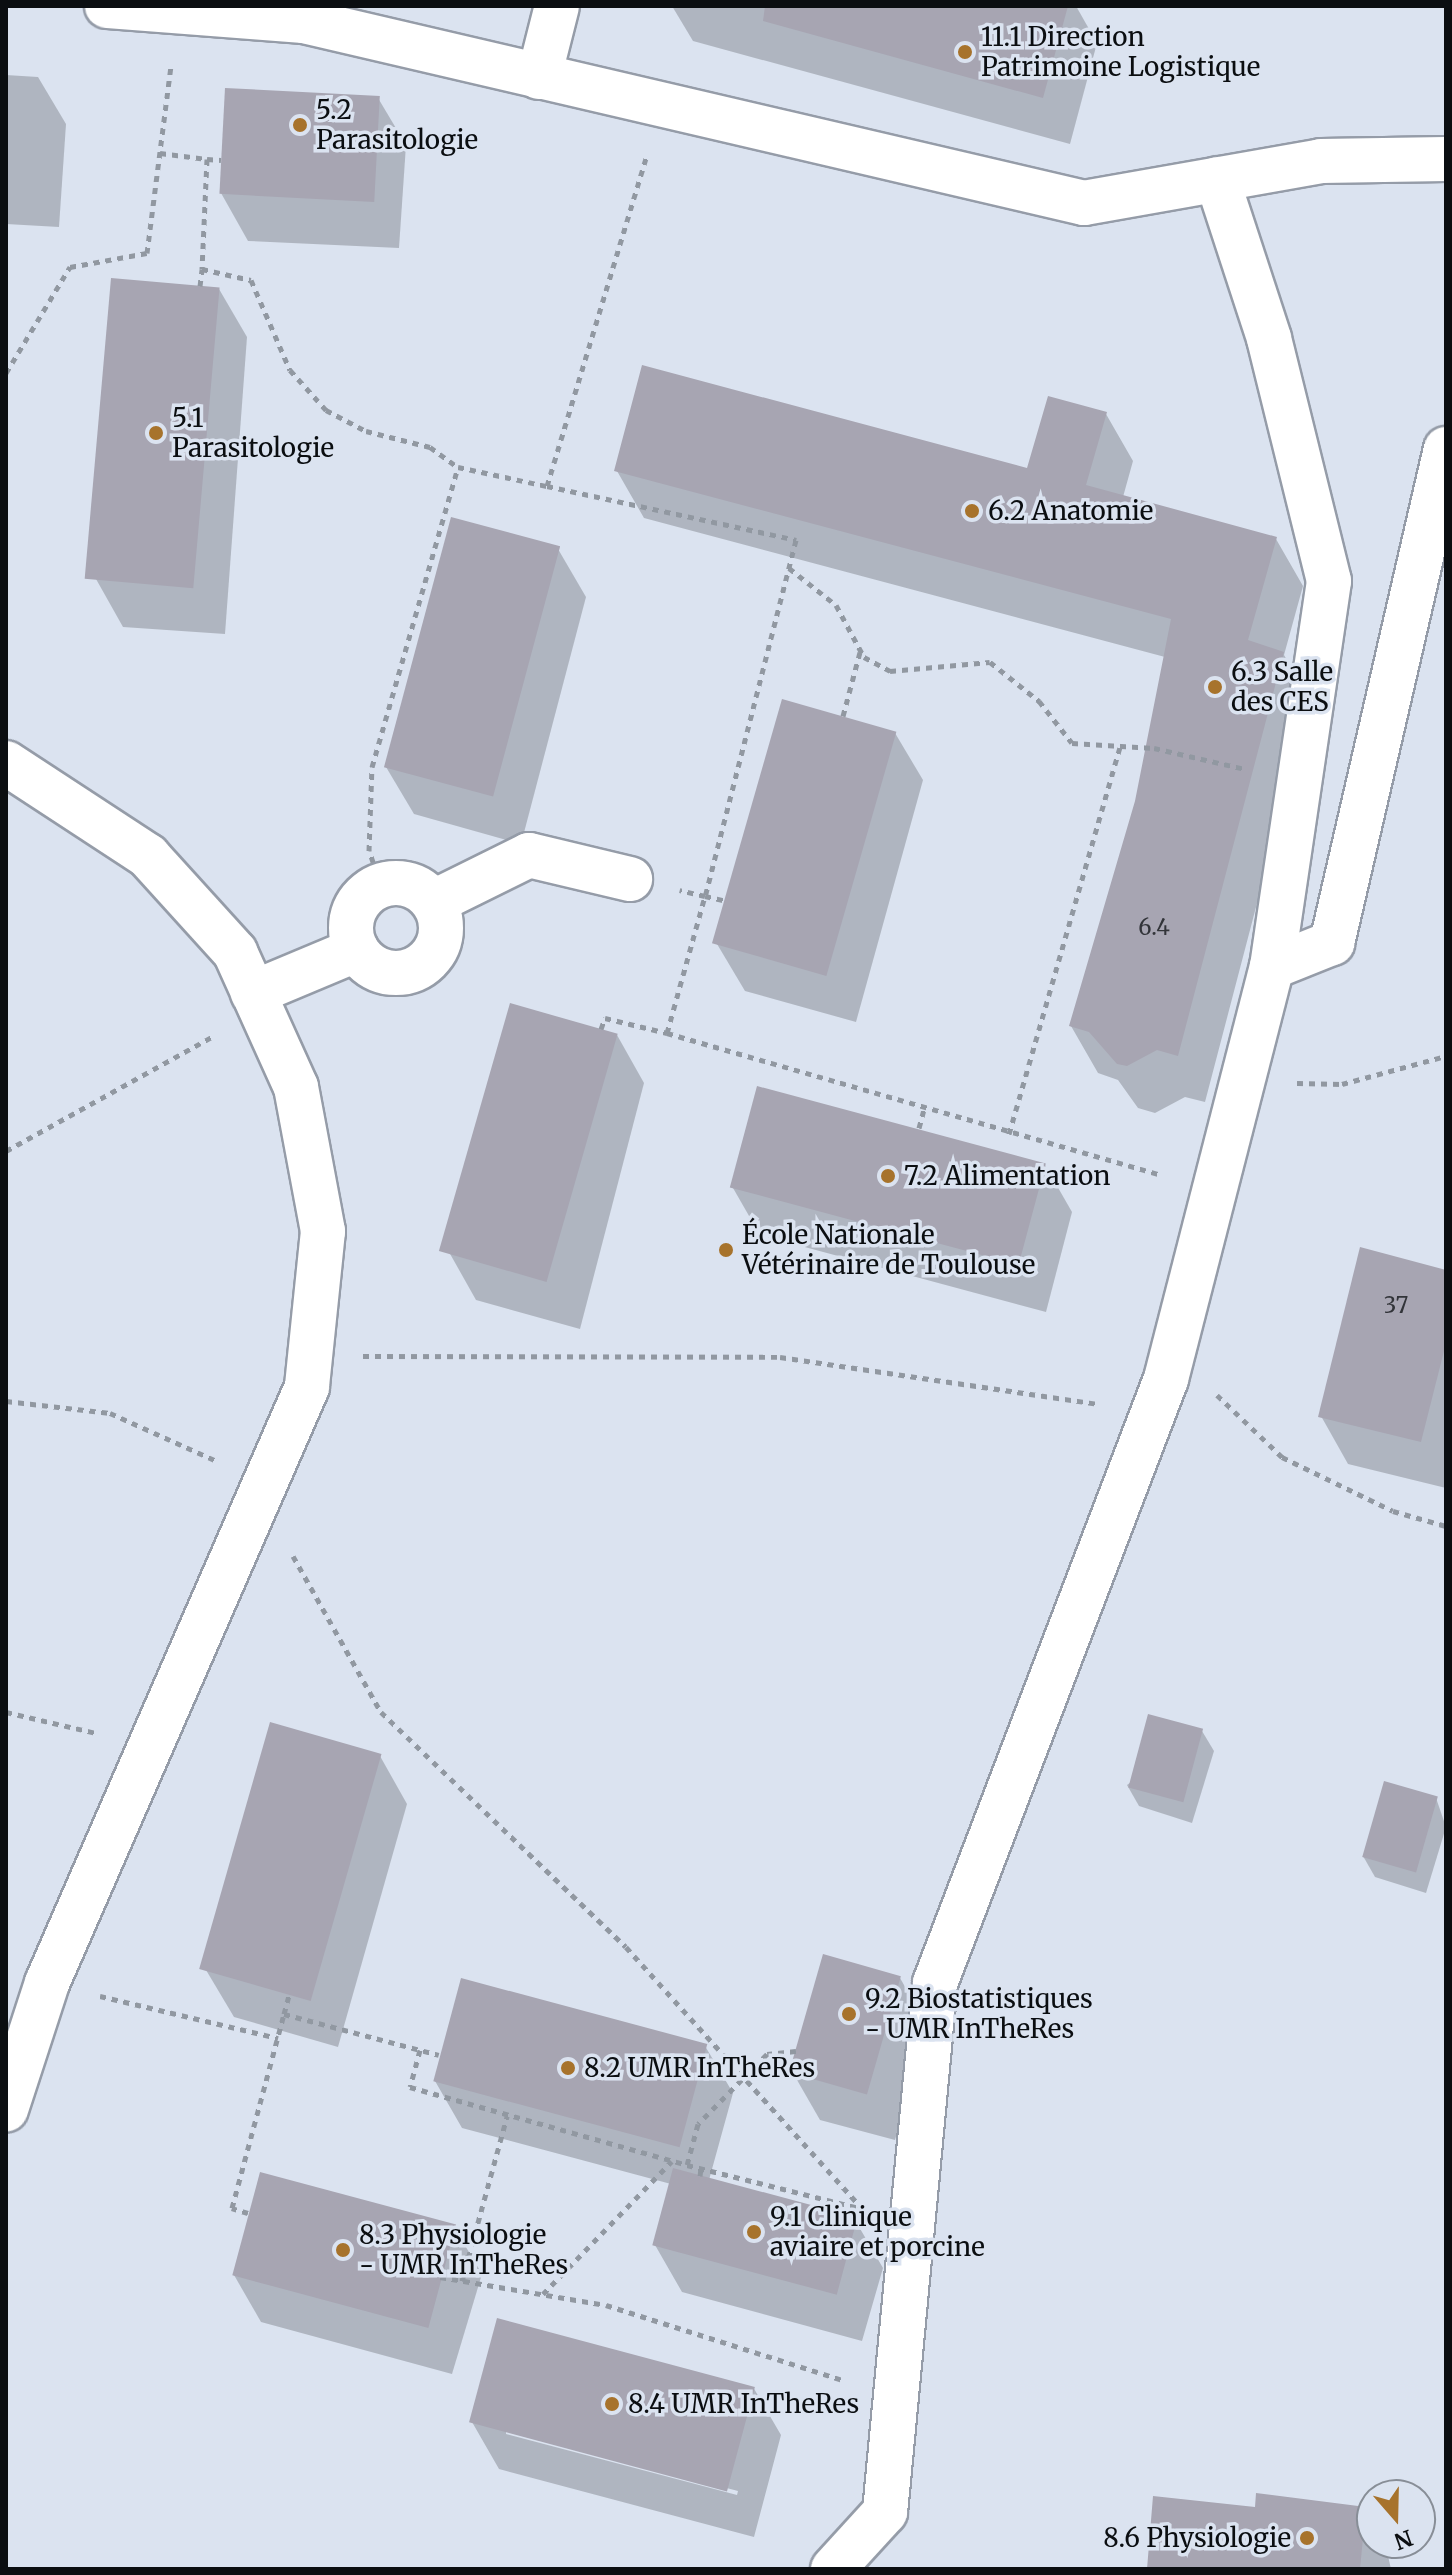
<!DOCTYPE html>
<meta charset="utf-8">
<style>
body{margin:0}
#map{position:relative;width:1452px;height:2575px;overflow:hidden;background:#dbe3f0;font-family:Merriweather,serif}
div>[style]{position:absolute}
.shadow>*{inset:0;background:#0003}
.building>*{inset:0;background:#a7a5b2;transform-origin:0 0}
.path>*{height:5px;margin-top:-2.5px;transform-origin:0;background:repeating-linear-gradient(90deg,#9198a1 0 6px,transparent 0 12px)}
.roads{filter:drop-shadow(2px 0 #959ca8) drop-shadow(-2px 0 #959ca8) drop-shadow(0 2px #959ca8) drop-shadow(0 -2px #959ca8)}
.minor>*{height:44px;margin:-22px;padding:0 22px;transform-origin:22px;border-radius:22px;background:#fff}
.minor>.ring{margin:-22px;padding:0;box-sizing:content-box;background:none;border:44px solid #fff;border-radius:50%}
.dots>*{width:22px;height:22px;translate:-50% -50%;box-sizing:border-box;border:4px solid #dbe3f0;border-radius:50%}
span{translate:-50% -50%;white-space:nowrap;text-align:center;line-height:1.15;-webkit-text-stroke:7px #dbe3f0;paint-order:stroke}
.number-label{font-size:22px;color:#323439}
.number-label span{-webkit-text-stroke-width:0}
.poi-label{font-size:26px;color:#0b0e11}
.left{translate:0 -50%;text-align:left}
.right{translate:-100% -50%;text-align:right}
.frame{position:absolute;inset:0;border:8px solid #0b0e11;pointer-events:none}
.north{position:absolute;left:1356px;top:2479px;width:80px;height:80px;box-sizing:border-box;background:#dbe3f0;border:2px solid #888e97;border-radius:50%;rotate:160deg;font-size:22px;font-weight:700;line-height:32px;text-align:center;color:#0b0e11}
.north::after{content:'';display:block;margin:auto;width:28px;height:36px;background:#a7732c;clip-path:polygon(50% 0,100% 100%,50% 72%,0 100%)}
</style>
<div id="map">
<div class="shadow">
<i style="clip-path:polygon(672px 6px,1076px 6px,1097px 43px,1070px 144px,693px 41px)"></i>
<i style="clip-path:polygon(6px 75px,38px 77px,66px 124px,59px 227px,6px 224px)"></i>
<i style="clip-path:polygon(378px 98px,406px 145px,399px 248px,248px 241px,221px 193px)"></i>
<i style="clip-path:polygon(219px 289px,247px 337px,225px 634px,123px 627px,96px 579px)"></i>
<i style="clip-path:polygon(1106px 414px,1133px 461px,1123px 497px,1276px 539px,1303px 586px,1284px 655px,1310px 701px,1205px 1102px,1185px 1097px,1155px 1113px,1138px 1108px,1118px 1080px,1098px 1073px,1071px 1026px,1137px 802px,1165px 657px,644px 518px,617px 471px,1029px 470px)"></i>
<i style="clip-path:polygon(558px 549px,586px 597px,521px 844px,414px 814px,386px 767px)"></i>
<i style="clip-path:polygon(895px 733px,923px 780px,856px 1022px,745px 991px,717px 944px)"></i>
<i style="clip-path:polygon(617px 1035px,644px 1083px,580px 1329px,476px 1300px,449px 1252px)"></i>
<i style="clip-path:polygon(1045px 1165px,1072px 1212px,1046px 1312px,760px 1235px,733px 1188px)"></i>
<i style="clip-path:polygon(1446px 1272px,1446px 1488px,1348px 1464px,1321px 1416px)"></i>
<i style="clip-path:polygon(1202px 1731px,1214px 1751px,1192px 1823px,1139px 1806px,1127px 1785px)"></i>
<i style="clip-path:polygon(380px 1756px,407px 1804px,338px 2047px,234px 2017px,206px 1970px)"></i>
<i style="clip-path:polygon(1436px 1798px,1446px 1827px,1426px 1893px,1375px 1877px,1363px 1856px)"></i>
<i style="clip-path:polygon(900px 1978px,927px 2025px,895px 2140px,820px 2120px,793px 2073px)"></i>
<i style="clip-path:polygon(705px 2046px,733px 2093px,709px 2180px,855px 2220px,883px 2268px,862px 2341px,682px 2292px,655px 2245px,671px 2184px,462px 2128px,435px 2081px)"></i>
<i style="clip-path:polygon(454px 2227px,482px 2274px,452px 2374px,261px 2322px,234px 2275px)"></i>
<i style="clip-path:polygon(evenodd,753px 2387px,781px 2435px,754px 2537px,499px 2469px,472px 2422px,753px 2387px,506px 2430px,738px 2491px,737px 2495px,506px 2434px,506px 2430px)"></i>
<i style="clip-path:polygon(1256px 2509px,1365px 2509px,1372px 2543px,1385px 2543px,1391px 2569px,1149px 2569px)"></i>
</div>
<div class="building">
<i style="clip-path:polygon(765px 6px,1068px 6px,1043px 98px,763px 21px)"></i>
<i style="left:225px;top:88px;width:155px;height:106px;rotate:3deg"></i>
<i style="left:111px;top:278px;width:109px;height:302px;rotate:5deg"></i>
<i style="clip-path:polygon(642px 365px,1027px 468px,1048px 396px,1107px 412px,1086px 485px,1277px 537px,1248px 640px,1284px 652px,1178px 1056px,1157px 1050px,1127px 1066px,1117px 1064px,1089px 1032px,1069px 1026px,1135px 801px,1171px 619px,614px 471px)"></i>
<i style="left:451px;top:517px;width:113px;height:259px;rotate:15deg"></i>
<i style="left:782px;top:699px;width:119px;height:254px;rotate:16deg"></i>
<i style="left:510px;top:1003px;width:112px;height:258px;rotate:16deg"></i>
<i style="left:757px;top:1086px;width:299px;height:105px;rotate:15deg"></i>
<i style="clip-path:polygon(1360px 1247px,1446px 1270px,1446px 1343px,1421px 1442px,1318px 1417px)"></i>
<i style="left:1148px;top:1714px;width:57px;height:76px;rotate:15deg"></i>
<i style="left:270px;top:1722px;width:116px;height:257px;rotate:16deg"></i>
<i style="left:1384px;top:1781px;width:56px;height:79px;rotate:16deg"></i>
<i style="left:823px;top:1954px;width:81px;height:123px;rotate:16deg"></i>
<i style="left:461px;top:1978px;width:255px;height:107px;rotate:15deg"></i>
<i style="left:673px;top:2168px;width:191px;height:80px;rotate:15deg"></i>
<i style="left:260px;top:2172px;width:203px;height:107px;rotate:15deg"></i>
<i style="left:497px;top:2318px;width:267px;height:108px;rotate:15deg"></i>
<i style="clip-path:polygon(1256px 2493px,1366px 2507px,1360px 2569px,1147px 2569px,1153px 2496px,1255px 2507px)"></i>
</div>
<div class="path">
<i style="left:160px;top:153px;width:47px;rotate:7.3deg"></i>
<i style="left:207px;top:159px;width:110px;rotate:92.6deg"></i>
<i style="left:202px;top:269px;width:50px;rotate:12.7deg"></i>
<i style="left:251px;top:280px;width:98px;rotate:66.6deg"></i>
<i style="left:290px;top:370px;width:54px;rotate:48deg"></i>
<i style="left:326px;top:410px;width:45px;rotate:27.7deg"></i>
<i style="left:366px;top:431px;width:66px;rotate:14deg"></i>
<i style="left:430px;top:447px;width:34px;rotate:36deg"></i>
<i style="left:207px;top:159px;width:14px;rotate:4deg"></i>
<i style="left:200px;top:286px;width:17px;rotate:-83deg"></i>
<i style="left:6px;top:373px;width:124px;rotate:-58.9deg"></i>
<i style="left:70px;top:267px;width:78px;rotate:-10.3deg"></i>
<i style="left:147px;top:253px;width:189px;rotate:-82.7deg"></i>
<i style="left:547px;top:486px;width:255px;rotate:12.2deg"></i>
<i style="left:796px;top:540px;width:367px;rotate:104.3deg"></i>
<i style="left:705px;top:896px;width:26px;rotate:-167deg"></i>
<i style="left:789px;top:568px;width:60px;rotate:38.2deg"></i>
<i style="left:836px;top:605px;width:59px;rotate:61.7deg"></i>
<i style="left:864px;top:657px;width:30px;rotate:28deg"></i>
<i style="left:890px;top:671px;width:100px;rotate:-5.1deg"></i>
<i style="left:990px;top:662px;width:63px;rotate:38.5deg"></i>
<i style="left:1039px;top:701px;width:53px;rotate:51.8deg"></i>
<i style="left:1072px;top:743px;width:82px;rotate:3.5deg"></i>
<i style="left:1154px;top:748px;width:93px;rotate:13deg"></i>
<i style="left:843px;top:716px;width:66px;rotate:-75.1deg"></i>
<i style="left:381px;top:885px;width:36px;rotate:-109deg"></i>
<i style="left:369px;top:851px;width:84px;rotate:-88deg"></i>
<i style="left:372px;top:767px;width:312px;rotate:-74deg"></i>
<i style="left:458px;top:467px;width:91px;rotate:12.1deg"></i>
<i style="left:547px;top:486px;width:343px;rotate:-73.2deg"></i>
<i style="left:601px;top:1029px;width:12px;rotate:-70deg"></i>
<i style="left:605px;top:1018px;width:64px;rotate:13.6deg"></i>
<i style="left:667px;top:1033px;width:142px;rotate:-74.5deg"></i>
<i style="left:705px;top:896px;width:23px;rotate:13deg"></i>
<i style="left:667px;top:1033px;width:515px;rotate:16.01deg"></i>
<i style="left:1297px;top:1083px;width:45px;rotate:1.3deg"></i>
<i style="left:1342px;top:1084px;width:108px;rotate:-15.1deg"></i>
<i style="left:919px;top:1128px;width:20px;rotate:-75deg"></i>
<i style="left:1009px;top:1134px;width:402px;rotate:-74deg"></i>
<i style="left:6px;top:1151px;width:239px;rotate:-29deg"></i>
<i style="left:363px;top:1356px;width:417px;rotate:0.1deg"></i>
<i style="left:780px;top:1357px;width:321px;rotate:8.4deg"></i>
<i style="left:1217px;top:1395px;width:90px;rotate:43.6deg"></i>
<i style="left:1282px;top:1457px;width:123px;rotate:25.9deg"></i>
<i style="left:1393px;top:1511px;width:55px;rotate:15.8deg"></i>
<i style="left:6px;top:1401px;width:105px;rotate:6.6deg"></i>
<i style="left:110px;top:1413px;width:117px;rotate:24.2deg"></i>
<i style="left:293px;top:1556px;width:179px;rotate:60.6deg"></i>
<i style="left:381px;top:1712px;width:339px;rotate:43.8deg"></i>
<i style="left:626px;top:1947px;width:348px;rotate:47.9deg"></i>
<i style="left:6px;top:1712px;width:92px;rotate:13.1deg"></i>
<i style="left:100px;top:1996px;width:183px;rotate:13.3deg"></i>
<i style="left:284px;top:2014px;width:20px;rotate:-75deg"></i>
<i style="left:420px;top:2050px;width:38px;rotate:105deg"></i>
<i style="left:410px;top:2087px;width:288px;rotate:15.7deg"></i>
<i style="left:796px;top:2051px;width:29px;rotate:174deg"></i>
<i style="left:767px;top:2054px;width:98px;rotate:134.6deg"></i>
<i style="left:698px;top:2124px;width:42px;rotate:105deg"></i>
<i style="left:687px;top:2165px;width:177px;rotate:14deg"></i>
<i style="left:700px;top:2176px;width:8px;rotate:-83deg"></i>
<i style="left:248px;top:2213px;width:17px;rotate:-163deg"></i>
<i style="left:232px;top:2208px;width:201px;rotate:-75deg"></i>
<i style="left:284px;top:2014px;width:160px;rotate:14.8deg"></i>
<i style="left:440px;top:2277px;width:168px;rotate:9.6deg"></i>
<i style="left:606px;top:2305px;width:251px;rotate:17.6deg"></i>
<i style="left:462px;top:2281px;width:171px;rotate:-74.7deg"></i>
<i style="left:543px;top:2294px;width:185px;rotate:-45.9deg"></i>
</div>
<div class="roads">
<div class="minor">
<i style="left:107px;top:6px;width:198px;rotate:4.4deg"></i>
<i style="left:304px;top:21px;width:801px;rotate:13.13deg"></i>
<i style="left:1084px;top:203px;width:241px;rotate:-10deg"></i>
<i style="left:1321px;top:161px;width:125px;rotate:-0.9deg"></i>
<i style="left:539px;top:77px;width:73px;rotate:-75.8deg"></i>
<i style="left:6px;top:763px;width:170px;rotate:33.2deg"></i>
<i style="left:148px;top:856px;width:130px;rotate:47.8deg"></i>
<i style="left:235px;top:952px;width:148px;rotate:65.7deg"></i>
<i style="left:296px;top:1087px;width:147px;rotate:79.4deg"></i>
<i style="left:323px;top:1231px;width:157px;rotate:95.9deg"></i>
<i style="left:307px;top:1387px;width:650px;rotate:113.57deg"></i>
<i style="left:47px;top:1983px;width:133px;rotate:108deg"></i>
<i class="ring" style="left:351px;top:883px;width:46px;height:46px"></i>
<i style="left:434px;top:902px;width:106px;rotate:-26.3deg"></i>
<i style="left:529px;top:855px;width:104px;rotate:13.4deg"></i>
<i style="left:1272px;top:967px;width:65px;rotate:-21.8deg"></i>
<i style="left:1332px;top:943px;width:507px;rotate:-77.01deg"></i>
<i style="left:253px;top:993px;width:112px;rotate:-22.7deg"></i>
<i style="left:833px;top:2569px;width:77px;rotate:-47.6deg"></i>
<i style="left:885px;top:2512px;width:531px;rotate:-84.6deg"></i>
<i style="left:935px;top:1983px;width:647px;rotate:-69.07deg"></i>
<i style="left:1166px;top:1379px;width:425px;rotate:-75.6deg"></i>
<i style="left:1272px;top:967px;width:390px;rotate:-81.6deg"></i>
<i style="left:1329px;top:581px;width:250px;rotate:-103.9deg"></i>
<i style="left:1269px;top:338px;width:167px;rotate:-108.1deg"></i>
</div>
</div>
<div class="dots">
<i style="left:965px;top:52px;background:#a7732c"></i>
<i style="left:300px;top:125px;background:#a7732c"></i>
<i style="left:156px;top:433px;background:#a7732c"></i>
<i style="left:972px;top:511px;background:#a7732c"></i>
<i style="left:1215px;top:687px;background:#a7732c"></i>
<i style="left:888px;top:1176px;background:#a7732c"></i>
<i style="left:726px;top:1250px;background:#a7732c"></i>
<i style="left:849px;top:2014px;background:#a7732c"></i>
<i style="left:568px;top:2068px;background:#a7732c"></i>
<i style="left:754px;top:2232px;background:#a7732c"></i>
<i style="left:343px;top:2250px;background:#a7732c"></i>
<i style="left:612px;top:2404px;background:#a7732c"></i>
<i style="left:1307px;top:2538px;background:#a7732c"></i>
</div>
<div class="number-label">
<span style="left:1154px;top:928px">6.4</span>
<span style="left:1396px;top:1306px">37</span>
</div>
<div class="poi-label">
<span class="left" style="left:981px;top:52px">11.1 Direction<br>Patrimoine Logistique</span>
<span class="left" style="left:316px;top:125px">5.2<br>Parasitologie</span>
<span class="left" style="left:172px;top:433px">5.1<br>Parasitologie</span>
<span class="left" style="left:988px;top:511px">6.2 Anatomie</span>
<span class="left" style="left:1231px;top:687px">6.3 Salle<br>des CES</span>
<span class="left" style="left:904px;top:1176px">7.2 Alimentation</span>
<span class="left" style="left:742px;top:1250px">École Nationale<br>Vétérinaire de Toulouse</span>
<span class="left" style="left:865px;top:2014px">9.2 Biostatistiques<br>- UMR InTheRes</span>
<span class="left" style="left:584px;top:2068px">8.2 UMR InTheRes</span>
<span class="left" style="left:770px;top:2232px">9.1 Clinique<br>aviaire et porcine</span>
<span class="left" style="left:359px;top:2250px">8.3 Physiologie<br>- UMR InTheRes</span>
<span class="left" style="left:628px;top:2404px">8.4 UMR InTheRes</span>
<span class="right" style="left:1291px;top:2538px">8.6 Physiologie</span>
</div>
<div class="frame"></div>
<div class="north">N</div>
</div>
